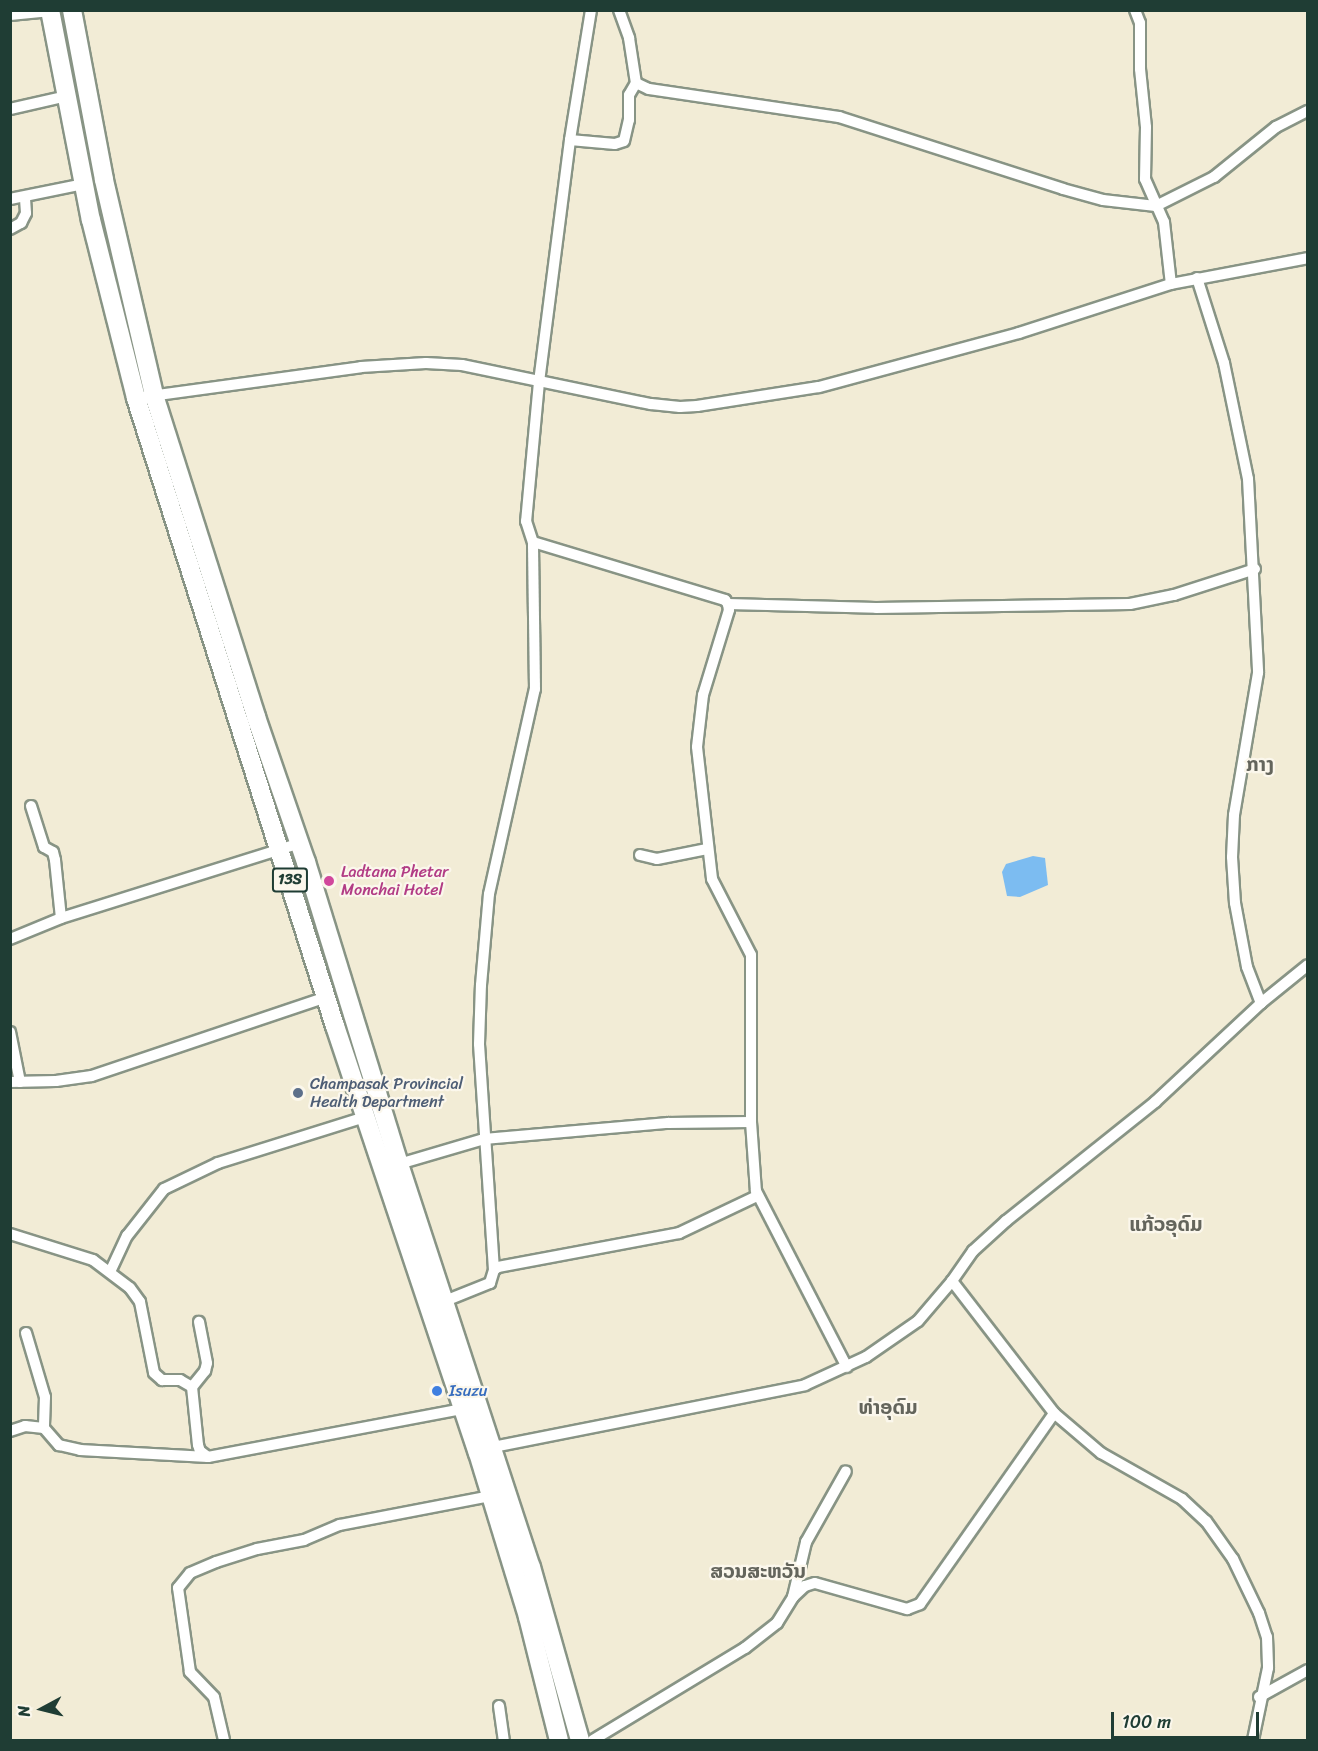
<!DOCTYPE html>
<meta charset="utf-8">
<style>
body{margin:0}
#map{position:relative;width:1318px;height:1751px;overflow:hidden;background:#f2ecd6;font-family:Sriracha,"Noto Sans Lao",sans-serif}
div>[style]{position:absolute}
.water>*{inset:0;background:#7cbcf1}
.roads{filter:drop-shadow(2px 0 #889485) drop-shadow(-2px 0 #889485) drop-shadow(0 2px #889485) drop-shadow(0 -2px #889485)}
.street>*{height:10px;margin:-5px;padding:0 5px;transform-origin:5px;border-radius:5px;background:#fff}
.highway>*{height:18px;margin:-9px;padding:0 9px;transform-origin:9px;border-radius:9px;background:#fff}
.dots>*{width:16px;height:16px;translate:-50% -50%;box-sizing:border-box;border:3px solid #fbf7ec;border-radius:50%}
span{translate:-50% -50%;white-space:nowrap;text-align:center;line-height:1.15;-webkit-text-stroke:4.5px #fbf7ec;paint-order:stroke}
.shield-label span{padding:2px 4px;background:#fbf7ec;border:2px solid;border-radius:4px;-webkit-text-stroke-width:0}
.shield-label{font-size:15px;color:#1f3d34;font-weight:700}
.hotel-label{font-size:16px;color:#b23c85}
.left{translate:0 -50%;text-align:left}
.service-label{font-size:16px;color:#4e5e75}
.shop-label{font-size:16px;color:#366cbe}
.quarter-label{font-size:20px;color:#64655c;font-weight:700}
.frame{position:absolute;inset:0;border:12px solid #1f3d34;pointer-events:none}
.north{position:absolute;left:12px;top:1679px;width:60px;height:60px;-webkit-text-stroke:4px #fbf7ec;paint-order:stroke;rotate:263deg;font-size:16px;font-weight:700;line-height:24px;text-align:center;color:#1f3d34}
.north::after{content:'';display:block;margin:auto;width:21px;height:27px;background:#1f3d34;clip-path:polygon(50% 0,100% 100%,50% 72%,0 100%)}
.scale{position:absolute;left:1111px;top:1712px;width:148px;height:27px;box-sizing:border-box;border:3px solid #1f3d34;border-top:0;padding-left:8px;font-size:18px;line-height:21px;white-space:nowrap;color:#1f3d34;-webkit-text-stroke:4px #fbf7ec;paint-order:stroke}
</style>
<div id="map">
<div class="water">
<i style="clip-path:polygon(1033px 856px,1045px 858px,1048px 885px,1020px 897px,1007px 896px,1002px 872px,1006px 864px)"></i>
</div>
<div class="roads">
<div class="street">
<i style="left:591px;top:10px;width:132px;rotate:99.2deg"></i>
<i style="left:570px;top:140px;width:244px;rotate:97.3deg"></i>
<i style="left:539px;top:382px;width:140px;rotate:95.3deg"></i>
<i style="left:526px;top:521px;width:22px;rotate:72deg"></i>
<i style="left:533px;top:542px;width:201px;rotate:16.8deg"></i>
<i style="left:725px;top:600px;width:5px;rotate:53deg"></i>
<i style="left:728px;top:604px;width:148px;rotate:1.5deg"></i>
<i style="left:876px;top:608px;width:254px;rotate:-0.9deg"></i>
<i style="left:1130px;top:604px;width:45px;rotate:-11.6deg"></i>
<i style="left:1174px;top:595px;width:85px;rotate:-17.8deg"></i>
<i style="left:619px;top:10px;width:30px;rotate:70deg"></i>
<i style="left:629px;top:38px;width:46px;rotate:81.2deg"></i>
<i style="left:1135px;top:10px;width:14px;rotate:69deg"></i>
<i style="left:1140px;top:23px;width:46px;rotate:90deg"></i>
<i style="left:1140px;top:69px;width:58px;rotate:84.1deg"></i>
<i style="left:1146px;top:127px;width:52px;rotate:91.1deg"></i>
<i style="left:1145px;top:179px;width:47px;rotate:66.2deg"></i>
<i style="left:1164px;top:222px;width:62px;rotate:83.6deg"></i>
<i style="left:10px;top:15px;width:41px;rotate:-5.6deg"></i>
<i style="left:10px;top:109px;width:58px;rotate:-12.8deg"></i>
<i style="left:570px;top:140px;width:45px;rotate:5.1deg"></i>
<i style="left:615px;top:144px;width:9px;rotate:-18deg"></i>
<i style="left:624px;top:141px;width:22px;rotate:-77deg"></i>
<i style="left:629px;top:120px;width:25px;rotate:-90deg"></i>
<i style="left:629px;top:95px;width:14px;rotate:-60deg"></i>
<i style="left:636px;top:83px;width:14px;rotate:25deg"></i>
<i style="left:649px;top:89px;width:192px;rotate:8.4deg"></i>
<i style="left:839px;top:117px;width:235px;rotate:17.8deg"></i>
<i style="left:1063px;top:189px;width:41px;rotate:15.4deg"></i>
<i style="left:1103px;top:200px;width:53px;rotate:6.5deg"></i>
<i style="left:1156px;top:206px;width:65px;rotate:-26.6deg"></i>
<i style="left:1214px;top:177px;width:80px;rotate:-38.9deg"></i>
<i style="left:1276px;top:127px;width:36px;rotate:-27deg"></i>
<i style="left:10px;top:199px;width:76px;rotate:-11.5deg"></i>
<i style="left:10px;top:229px;width:13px;rotate:-29deg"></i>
<i style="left:21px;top:223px;width:11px;rotate:-63deg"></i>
<i style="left:26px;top:213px;width:16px;rotate:-94deg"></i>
<i style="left:1197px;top:278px;width:89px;rotate:72.4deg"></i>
<i style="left:1224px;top:363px;width:118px;rotate:78.3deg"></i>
<i style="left:1248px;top:479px;width:194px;rotate:87deg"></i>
<i style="left:1258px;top:673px;width:144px;rotate:99.6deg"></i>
<i style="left:1234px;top:815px;width:42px;rotate:92.7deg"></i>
<i style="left:1232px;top:857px;width:46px;rotate:86.3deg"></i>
<i style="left:1235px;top:903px;width:65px;rotate:79.4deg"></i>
<i style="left:1247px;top:967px;width:39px;rotate:69deg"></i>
<i style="left:136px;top:398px;width:227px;rotate:-7.8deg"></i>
<i style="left:361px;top:367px;width:65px;rotate:-3.5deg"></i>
<i style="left:426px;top:363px;width:36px;rotate:3deg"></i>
<i style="left:462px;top:365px;width:193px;rotate:11.7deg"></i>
<i style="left:651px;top:404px;width:29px;rotate:6deg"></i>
<i style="left:680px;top:407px;width:17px;rotate:-3deg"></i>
<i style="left:697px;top:406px;width:123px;rotate:-8.9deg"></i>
<i style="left:819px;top:387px;width:207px;rotate:-15.1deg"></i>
<i style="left:1019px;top:333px;width:160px;rotate:-17.9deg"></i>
<i style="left:1171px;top:284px;width:139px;rotate:-10.7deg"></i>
<i style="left:728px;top:604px;width:6px;rotate:81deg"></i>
<i style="left:729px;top:610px;width:89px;rotate:107deg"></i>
<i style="left:703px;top:695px;width:52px;rotate:96.6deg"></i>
<i style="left:697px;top:747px;width:133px;rotate:83.5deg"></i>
<i style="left:712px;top:879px;width:85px;rotate:62.8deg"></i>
<i style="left:751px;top:955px;width:167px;rotate:90deg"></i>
<i style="left:751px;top:1122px;width:69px;rotate:85.9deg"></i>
<i style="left:756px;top:1191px;width:198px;rotate:62.7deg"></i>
<i style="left:31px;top:806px;width:43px;rotate:72.4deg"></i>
<i style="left:44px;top:847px;width:10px;rotate:29deg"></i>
<i style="left:53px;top:852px;width:8px;rotate:76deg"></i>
<i style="left:55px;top:860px;width:58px;rotate:84.1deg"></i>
<i style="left:640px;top:855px;width:17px;rotate:13deg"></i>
<i style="left:657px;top:859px;width:51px;rotate:-11.3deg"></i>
<i style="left:10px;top:939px;width:55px;rotate:-22.4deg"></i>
<i style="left:61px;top:918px;width:250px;rotate:-17.4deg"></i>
<i style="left:10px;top:1032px;width:51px;rotate:78.7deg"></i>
<i style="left:10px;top:1082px;width:46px;rotate:-1.2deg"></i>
<i style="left:56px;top:1081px;width:36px;rotate:-8deg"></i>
<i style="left:92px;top:1076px;width:248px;rotate:-18.6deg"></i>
<i style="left:399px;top:1164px;width:89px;rotate:-16.4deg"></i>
<i style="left:484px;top:1139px;width:185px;rotate:-5deg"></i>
<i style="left:668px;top:1123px;width:83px;rotate:-0.7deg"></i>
<i style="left:10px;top:1234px;width:87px;rotate:17.4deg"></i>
<i style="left:93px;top:1260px;width:46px;rotate:37.1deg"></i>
<i style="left:130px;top:1288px;width:17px;rotate:54deg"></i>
<i style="left:140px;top:1302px;width:72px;rotate:78.8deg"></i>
<i style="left:154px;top:1373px;width:11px;rotate:41deg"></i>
<i style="left:162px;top:1380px;width:18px"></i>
<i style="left:180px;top:1380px;width:14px;rotate:30deg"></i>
<i style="left:192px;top:1387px;width:58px;rotate:84.1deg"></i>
<i style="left:198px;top:1445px;width:6px;rotate:72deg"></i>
<i style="left:200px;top:1451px;width:10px;rotate:37deg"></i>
<i style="left:494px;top:1270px;width:226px;rotate:-93.8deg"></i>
<i style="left:479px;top:1044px;width:59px;rotate:-88.1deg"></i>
<i style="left:481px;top:985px;width:91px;rotate:-85deg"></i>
<i style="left:489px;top:894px;width:210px;rotate:-77.4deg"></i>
<i style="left:535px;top:689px;width:147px;rotate:-90.8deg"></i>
<i style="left:110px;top:1272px;width:40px;rotate:-65deg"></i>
<i style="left:127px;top:1236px;width:60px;rotate:-51.8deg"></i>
<i style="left:164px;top:1189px;width:60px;rotate:-25.7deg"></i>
<i style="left:218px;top:1163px;width:154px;rotate:-17.4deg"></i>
<i style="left:952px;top:1281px;width:167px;rotate:52.3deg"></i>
<i style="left:1054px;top:1413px;width:62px;rotate:40.4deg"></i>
<i style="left:1101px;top:1453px;width:93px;rotate:29.6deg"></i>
<i style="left:1182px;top:1499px;width:33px;rotate:43deg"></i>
<i style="left:1206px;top:1521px;width:47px;rotate:54.6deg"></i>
<i style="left:1233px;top:1559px;width:60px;rotate:64.3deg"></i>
<i style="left:1259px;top:1613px;width:25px;rotate:72deg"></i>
<i style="left:1267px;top:1637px;width:31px;rotate:88deg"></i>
<i style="left:1268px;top:1668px;width:74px;rotate:101.8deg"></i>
<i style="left:440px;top:1303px;width:54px;rotate:-21.8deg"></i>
<i style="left:490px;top:1283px;width:14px;rotate:-73deg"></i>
<i style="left:494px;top:1270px;width:5px;rotate:-37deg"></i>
<i style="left:498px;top:1267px;width:184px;rotate:-10.6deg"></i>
<i style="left:679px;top:1233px;width:86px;rotate:-25.4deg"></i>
<i style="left:26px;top:1333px;width:67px;rotate:73.5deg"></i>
<i style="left:45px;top:1397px;width:31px;rotate:92deg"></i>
<i style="left:192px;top:1387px;width:21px;rotate:-51deg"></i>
<i style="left:205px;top:1371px;width:8px;rotate:-76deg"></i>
<i style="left:207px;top:1363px;width:42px;rotate:-101deg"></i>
<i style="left:10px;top:1431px;width:16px;rotate:-18deg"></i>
<i style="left:25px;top:1426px;width:19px;rotate:6deg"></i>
<i style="left:44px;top:1428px;width:23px;rotate:49deg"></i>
<i style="left:59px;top:1445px;width:22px;rotate:13deg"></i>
<i style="left:80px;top:1450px;width:128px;rotate:3.1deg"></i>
<i style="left:208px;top:1457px;width:258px;rotate:-10.7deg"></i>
<i style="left:488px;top:1448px;width:323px;rotate:-11.2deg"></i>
<i style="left:805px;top:1385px;width:67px;rotate:-24.7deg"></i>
<i style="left:866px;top:1357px;width:63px;rotate:-34.7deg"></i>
<i style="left:918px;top:1321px;width:52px;rotate:-49.6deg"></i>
<i style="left:952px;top:1281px;width:37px;rotate:-55deg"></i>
<i style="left:973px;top:1251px;width:45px;rotate:-42.3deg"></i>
<i style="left:1006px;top:1221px;width:191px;rotate:-38.6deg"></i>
<i style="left:1155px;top:1102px;width:145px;rotate:-43deg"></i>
<i style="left:1261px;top:1003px;width:60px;rotate:-39deg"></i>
<i style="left:793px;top:1597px;width:57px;rotate:-76.7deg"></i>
<i style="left:806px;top:1542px;width:81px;rotate:-60.6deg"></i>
<i style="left:1259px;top:1697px;width:56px;rotate:-28.9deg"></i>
<i style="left:499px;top:1706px;width:34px;rotate:82deg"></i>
<i style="left:224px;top:1740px;width:44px;rotate:-103.1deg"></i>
<i style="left:214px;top:1697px;width:35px;rotate:-134deg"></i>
<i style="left:190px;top:1672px;width:85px;rotate:-98.1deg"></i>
<i style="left:178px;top:1588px;width:19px;rotate:-51deg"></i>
<i style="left:190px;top:1573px;width:28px;rotate:-23deg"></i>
<i style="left:216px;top:1562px;width:43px;rotate:-17.6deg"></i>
<i style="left:257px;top:1549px;width:48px;rotate:-10.8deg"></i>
<i style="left:304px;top:1540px;width:39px;rotate:-23deg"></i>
<i style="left:340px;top:1525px;width:153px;rotate:-10.9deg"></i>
<i style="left:593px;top:1740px;width:178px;rotate:-31.2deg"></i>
<i style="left:745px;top:1648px;width:41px;rotate:-38deg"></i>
<i style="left:777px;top:1623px;width:31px;rotate:-58deg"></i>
<i style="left:793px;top:1597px;width:16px;rotate:-43deg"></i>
<i style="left:805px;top:1586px;width:10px;rotate:-17deg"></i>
<i style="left:815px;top:1583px;width:96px;rotate:15.8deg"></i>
<i style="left:907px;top:1609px;width:14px;rotate:-21deg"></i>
<i style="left:920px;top:1604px;width:233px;rotate:-54.9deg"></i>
</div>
<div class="highway">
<i style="left:50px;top:10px;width:214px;rotate:79deg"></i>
<i style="left:91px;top:220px;width:184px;rotate:75.8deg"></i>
<i style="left:136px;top:398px;width:659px;rotate:72.42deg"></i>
<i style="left:335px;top:1026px;width:450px;rotate:71.5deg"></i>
<i style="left:478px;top:1453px;width:171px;rotate:73deg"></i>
<i style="left:528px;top:1617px;width:127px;rotate:75.9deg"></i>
<i style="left:72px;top:10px;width:173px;rotate:79.3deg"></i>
<i style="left:104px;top:180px;width:221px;rotate:76.9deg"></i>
<i style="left:154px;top:395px;width:338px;rotate:72.4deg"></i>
<i style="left:256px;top:717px;width:153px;rotate:71deg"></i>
<i style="left:306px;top:862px;width:316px;rotate:72.9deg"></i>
<i style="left:399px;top:1164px;width:424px;rotate:71.9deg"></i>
<i style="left:531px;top:1567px;width:180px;rotate:74.2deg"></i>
</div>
</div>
<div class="dots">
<i style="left:329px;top:881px;background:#d1479c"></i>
<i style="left:298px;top:1093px;background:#5c6f8a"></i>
<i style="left:437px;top:1391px;background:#3f7fe0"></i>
</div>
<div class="shield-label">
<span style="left:290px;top:880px">13S</span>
</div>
<div class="hotel-label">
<span class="left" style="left:341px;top:881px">Ladtana Phetar<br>Monchai Hotel</span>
</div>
<div class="service-label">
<span class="left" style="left:310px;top:1093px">Champasak Provincial<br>Health Department</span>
</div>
<div class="shop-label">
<span class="left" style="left:449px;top:1391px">Isuzu</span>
</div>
<div class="quarter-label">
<span style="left:1260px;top:764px">ກາງ</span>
<span style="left:1166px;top:1224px">ແກ້ວອຸດົມ</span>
<span style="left:888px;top:1407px">ທ່າອຸດົມ</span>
<span style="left:758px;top:1571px">ສວນສະຫວັນ</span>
</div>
<div class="frame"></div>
<div class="north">N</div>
<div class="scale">100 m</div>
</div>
